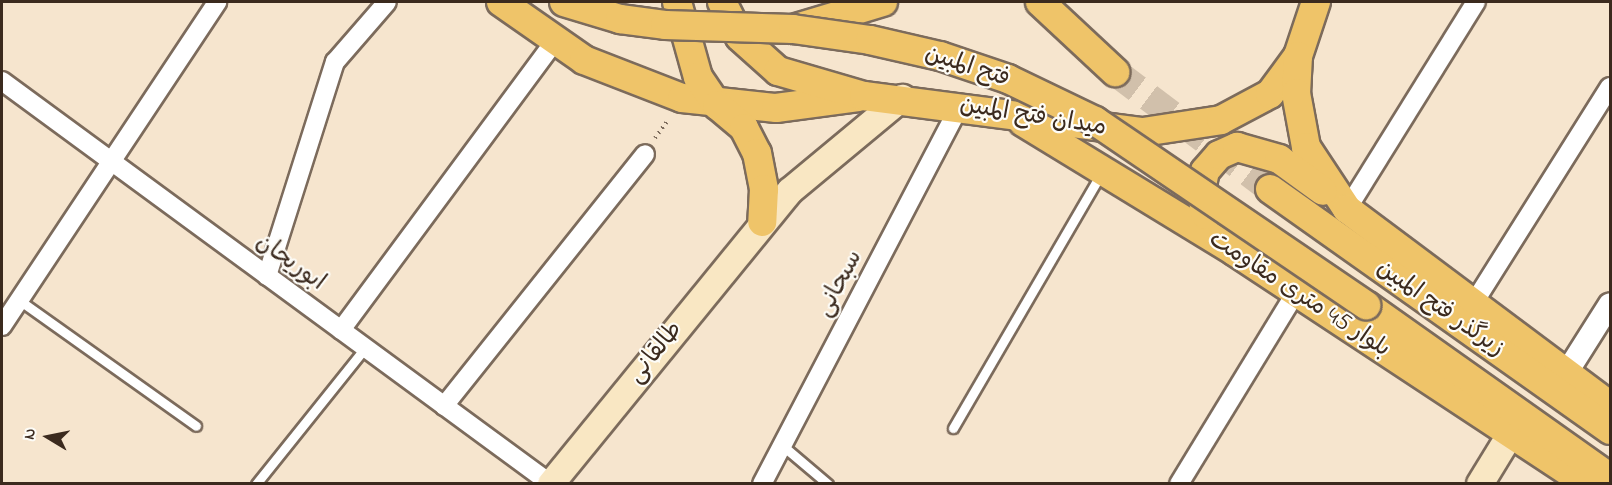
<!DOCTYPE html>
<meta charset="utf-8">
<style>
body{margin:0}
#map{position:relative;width:1612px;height:485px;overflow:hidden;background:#f6e5ce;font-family:"Indie Flower","Playpen Sans Arabic",sans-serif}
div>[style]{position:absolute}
.primary-tunnel>*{height:28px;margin-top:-14px;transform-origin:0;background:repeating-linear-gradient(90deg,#d1c0ab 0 28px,transparent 0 42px)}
.path>*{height:4px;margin-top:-2px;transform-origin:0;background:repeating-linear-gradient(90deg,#7c6b5c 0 1.5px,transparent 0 6px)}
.roads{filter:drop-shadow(2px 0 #7c6b5c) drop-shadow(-2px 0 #7c6b5c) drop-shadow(0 2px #7c6b5c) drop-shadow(0 -2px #7c6b5c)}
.service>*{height:9px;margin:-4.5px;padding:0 4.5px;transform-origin:4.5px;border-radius:4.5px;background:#fff}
.minor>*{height:18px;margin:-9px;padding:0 9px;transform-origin:9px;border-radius:9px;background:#fff}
.tertiary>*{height:22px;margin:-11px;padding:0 11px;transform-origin:11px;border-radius:11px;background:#fff}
.secondary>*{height:26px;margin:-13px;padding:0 13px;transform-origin:13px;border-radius:13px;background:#f9e7c3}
.primary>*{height:28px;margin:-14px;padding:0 14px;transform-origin:14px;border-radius:14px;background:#efc469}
.bridges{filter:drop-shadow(2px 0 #7c6b5c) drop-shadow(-2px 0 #7c6b5c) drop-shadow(0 2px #7c6b5c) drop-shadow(0 -2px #7c6b5c)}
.primary-bridge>*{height:28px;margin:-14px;padding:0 14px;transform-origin:14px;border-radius:14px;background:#efc469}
span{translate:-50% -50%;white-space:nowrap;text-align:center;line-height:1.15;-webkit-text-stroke:4.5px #fdfcf7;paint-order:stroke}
.street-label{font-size:24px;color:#3b2a1e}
.frame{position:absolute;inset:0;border:3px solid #3b2a1e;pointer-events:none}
.north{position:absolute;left:18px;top:407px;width:60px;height:60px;-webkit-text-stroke:4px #fdfcf7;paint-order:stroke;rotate:280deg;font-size:16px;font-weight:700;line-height:24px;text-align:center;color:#3b2a1e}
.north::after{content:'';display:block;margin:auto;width:21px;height:27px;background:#3b2a1e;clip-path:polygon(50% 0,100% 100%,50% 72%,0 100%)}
</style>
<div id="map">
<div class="primary-tunnel">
<i style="left:1115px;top:72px;width:194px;rotate:37deg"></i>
</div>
<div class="path">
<i style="left:655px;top:138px;width:22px;rotate:-54deg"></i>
</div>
<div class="roads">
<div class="service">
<i style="left:19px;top:300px;width:217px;rotate:35.4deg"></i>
<i style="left:953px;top:428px;width:294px;rotate:-59.8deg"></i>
<i style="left:783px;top:446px;width:59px;rotate:40.2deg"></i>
<i style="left:256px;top:484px;width:174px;rotate:-51.3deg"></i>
</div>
<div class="minor">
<i style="left:2px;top:81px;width:681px;rotate:36.28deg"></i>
<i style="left:1347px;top:209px;width:244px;rotate:-58.1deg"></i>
<i style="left:267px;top:276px;width:225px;rotate:-72.4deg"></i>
<i style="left:335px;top:62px;width:79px;rotate:-49.1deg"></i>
<i style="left:1475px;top:301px;width:253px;rotate:-57.8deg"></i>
<i style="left:2px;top:326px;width:389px;rotate:-56.4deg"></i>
<i style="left:341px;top:330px;width:360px;rotate:-53.5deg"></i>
<i style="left:444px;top:406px;width:322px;rotate:-51.4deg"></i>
<i style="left:762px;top:484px;width:427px;rotate:-62.4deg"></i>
<i style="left:1179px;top:484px;width:225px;rotate:-58.6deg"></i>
</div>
<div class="tertiary">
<i style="left:1567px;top:372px;width:80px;rotate:-57.7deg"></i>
</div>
<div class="secondary">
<i style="left:551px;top:484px;width:378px;rotate:-50.8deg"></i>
<i style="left:790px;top:191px;width:146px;rotate:-39.7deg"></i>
<i style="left:1480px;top:484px;width:57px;rotate:-58.5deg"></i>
</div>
<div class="primary">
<i style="left:501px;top:2px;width:101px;rotate:34.9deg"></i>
<i style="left:584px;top:60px;width:105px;rotate:21.2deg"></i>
<i style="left:682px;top:98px;width:95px;rotate:6.1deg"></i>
<i style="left:776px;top:108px;width:83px;rotate:-7.6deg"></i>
<i style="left:677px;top:2px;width:78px;rotate:74.4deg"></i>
<i style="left:698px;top:77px;width:34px;rotate:56deg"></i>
<i style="left:717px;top:105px;width:35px;rotate:40deg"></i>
<i style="left:744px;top:128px;width:28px;rotate:63deg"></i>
<i style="left:757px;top:153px;width:37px;rotate:79deg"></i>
<i style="left:764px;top:189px;width:33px;rotate:93deg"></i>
<i style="left:722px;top:2px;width:39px;rotate:63deg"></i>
<i style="left:740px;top:37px;width:51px;rotate:41.8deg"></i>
<i style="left:778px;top:71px;width:90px;rotate:16.2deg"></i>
<i style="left:864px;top:96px;width:281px;rotate:7.4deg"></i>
<i style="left:1143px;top:132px;width:79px;rotate:-8.7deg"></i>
<i style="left:1221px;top:120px;width:55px;rotate:-28deg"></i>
<i style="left:1270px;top:94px;width:47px;rotate:-53.6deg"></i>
<i style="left:1298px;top:56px;width:57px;rotate:-71.6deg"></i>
<i style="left:1040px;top:2px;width:103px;rotate:43deg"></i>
<i style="left:793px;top:29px;width:94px;rotate:-16.7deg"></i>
<i style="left:1298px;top:56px;width:37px;rotate:93deg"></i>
<i style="left:1296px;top:93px;width:55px;rotate:79.5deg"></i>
<i style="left:1306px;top:147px;width:74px;rotate:56.5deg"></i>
<i style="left:1347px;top:209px;width:329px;rotate:36.8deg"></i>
<i style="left:1023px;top:122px;width:247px;rotate:31.4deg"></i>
<i style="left:1234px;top:251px;width:423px;rotate:33.4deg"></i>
<i style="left:1270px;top:189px;width:417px;rotate:35.3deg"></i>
<i style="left:1206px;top:215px;width:25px;rotate:-102deg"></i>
<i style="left:1201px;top:191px;width:20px;rotate:-79deg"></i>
<i style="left:1205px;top:171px;width:21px;rotate:-49deg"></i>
<i style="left:1219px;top:155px;width:20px;rotate:-24deg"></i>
<i style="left:1237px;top:147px;width:44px;rotate:15.9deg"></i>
<i style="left:1279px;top:159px;width:54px;rotate:36deg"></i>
<i style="left:1366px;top:305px;width:299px;rotate:35.3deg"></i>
</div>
</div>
<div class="bridges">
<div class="primary-bridge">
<i style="left:564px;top:2px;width:59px;rotate:16.9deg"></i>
<i style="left:620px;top:19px;width:45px;rotate:7.6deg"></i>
<i style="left:665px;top:25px;width:128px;rotate:1.8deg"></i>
<i style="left:793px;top:29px;width:78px;rotate:8.1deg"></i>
<i style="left:870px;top:40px;width:72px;rotate:12.9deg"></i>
<i style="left:940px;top:56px;width:72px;rotate:18.7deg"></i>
<i style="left:1008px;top:79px;width:97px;rotate:25.8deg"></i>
<i style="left:1095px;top:121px;width:328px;rotate:34.2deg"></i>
</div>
</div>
<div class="street-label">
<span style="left:967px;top:67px;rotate:18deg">فتح المبین</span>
<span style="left:1033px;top:117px;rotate:9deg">میدان فتح المبین</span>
<span style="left:290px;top:263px;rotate:36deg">ابوریحان</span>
<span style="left:840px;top:284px;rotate:-62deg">سبحانی</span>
<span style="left:1299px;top:295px;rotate:33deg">بلوار 45 متری مقاومت</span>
<span style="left:1440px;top:309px;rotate:35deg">زیرگذر فتح المبین</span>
<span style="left:656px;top:353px;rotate:-51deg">طالقانی</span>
</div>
<div class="frame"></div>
<div class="north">N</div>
</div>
